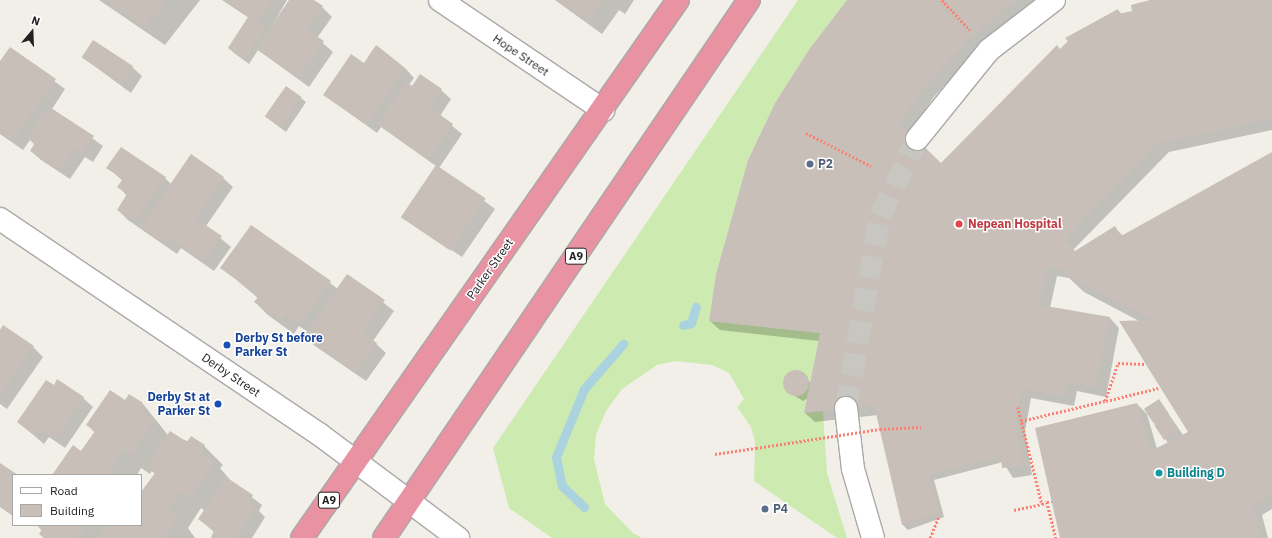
<!DOCTYPE html>
<style>
body{margin:0}
#map{position:relative;width:1272px;height:538px;overflow:hidden;background:#f2efe9;font-family:"IBM Plex Sans",sans-serif}
div>[style]{position:absolute}
.grass>*{inset:0;background:#cdebb0}
.shadow>*{inset:0;background:#0003}
.stream>*{height:9px;margin:-4.5px;padding:0 4.5px;transform-origin:4.5px;border-radius:4.5px;background:#aad3df}
.building>*{inset:0;background:#c7bfb8;transform-origin:0 0}
.round{border-radius:50%}
.minor-tunnel>*{height:22px;margin-top:-11px;transform-origin:0;background:repeating-linear-gradient(90deg,#c8c6c1 0 22px,transparent 0 33px)}
.path>*{height:2.5px;margin-top:-1.25px;transform-origin:0;background:repeating-linear-gradient(90deg,#fa8072 0 2px,transparent 0 4px)}
.roads{filter:drop-shadow(1px 0 #a9a9a9) drop-shadow(-1px 0 #a9a9a9) drop-shadow(0 1px #a9a9a9) drop-shadow(0 -1px #a9a9a9)}
.minor>*{height:22px;margin:-11px;padding:0 11px;transform-origin:11px;border-radius:11px;background:#fff}
.highway>*{height:22px;margin:-11px;padding:0 11px;transform-origin:11px;border-radius:11px;background:#e892a2}
.path-bridge>*{height:2.5px;margin-top:-1.25px;transform-origin:0;background:repeating-linear-gradient(90deg,#fa8072 0 2px,transparent 0 4px)}
.dots>*{width:11px;height:11px;translate:-50% -50%;box-sizing:border-box;border:2px solid #fff;border-radius:50%}
span{translate:-50% -50%;white-space:nowrap;text-align:center;line-height:1.15;-webkit-text-stroke:3px #fff;paint-order:stroke}
.shield-label span{padding:1px 3px;background:#fff;border:1px solid;border-radius:3px;-webkit-text-stroke-width:0}
.shield-label{font-size:11px;color:#222;font-weight:700}
.street-label{font-size:12px;color:#222}
.service-label{font-size:12px;color:#4e5e75;font-weight:700}
.left{translate:0 -50%;text-align:left}
.health-label{font-size:12px;color:#be3a42;font-weight:700}
.transit-label{font-size:12px;color:#164399;font-weight:700}
.right{translate:-100% -50%;text-align:right}
.culture-label{font-size:12px;color:#0d838f;font-weight:700}
.legend{position:absolute;left:12px;top:474px;width:130px;height:52px;box-sizing:border-box;background:#fff;border:1px solid #a7a7a7;margin:0;padding:5px 7px;list-style:none;font-size:12px;color:#222}
.legend li{display:flex;align-items:center;gap:8px;height:20px}
.legend b{width:20px;border:1px solid #a7a7a7}
.north{position:absolute;left:12px;top:12px;width:40px;height:40px;-webkit-text-stroke:3px #fff;paint-order:stroke;rotate:19deg;font-size:11px;font-weight:700;line-height:16px;text-align:center;color:#222}
.north::after{content:'';display:block;margin:auto;width:14px;height:18px;background:#222;clip-path:polygon(50% 0,100% 100%,50% 72%,0 100%)}
</style>
<div id="map">
<div class="grass">
<i style="clip-path:polygon(798px 0,847px 0,810px 48px,775px 103px,748px 160px,716px 274px,709px 321px,820px 333px,804px 413px,823px 411px,827px 473px,847px 538px,837px 538px,754px 481px,755px 442px,751px 427px,737px 407px,744px 399px,729px 373px,712px 365px,675px 361px,657px 365px,622px 389px,606px 411px,596px 435px,594px 459px,605px 504px,633px 533px,642px 538px,552px 538px,509px 508px,493px 448px)"></i>
</div>
<div class="shadow">
<i style="clip-path:polygon(99px 0,200px 0,165px 45px)"></i>
<i style="clip-path:polygon(222px 0,287px 0,268px 33px,290px 0,312px 0,322px 7px,332px 17px,317px 38px,333px 52px,309px 87px,258px 50px,249px 64px,234px 53px,229px 48px,249px 18px)"></i>
<i style="clip-path:polygon(555px 0,634px 0,625px 14px,619px 10px,602px 34px)"></i>
<i style="clip-path:polygon(848px 0,1039px 0,979px 48px,933px 98px,909px 134px,941px 165px,1060px 50px,1118px 10px,1122px 14px,1133px 12px,1155px 0,1272px 0,1272px 130px,1169px 152px,1073px 250px,1075px 253px,1115px 228px,1123px 236px,1272px 153px,1272px 509px,1262px 515px,1268px 538px,1061px 538px,1137px 404px,1147px 414px,1157px 449px,1168px 443px,1145px 408px,1159px 400px,1183px 435px,1189px 432px,1139px 321px,1084px 292px,1069px 278px,1057px 276px,1050px 308px,1110px 318px,1119px 328px,1106px 397px,1077px 391px,1074px 406px,1031px 398px,1025px 431px,1032px 475px,1013px 478px,1003px 462px,934px 480px,944px 517px,908px 530px,903px 525px,878px 415px,815px 422px,805px 413px,808px 398px,803px 401px,787px 391px,784px 384px,793px 371px,804px 374px,811px 384px,819px 341px,720px 330px,710px 321px)"></i>
<i style="clip-path:polygon(377px 46px,406px 69px,414px 78px,409px 85px,441px 90px,451px 99px,440px 116px,462px 134px,439px 168px,495px 209px,462px 257px,402px 217px,436px 166px,381px 127px,377px 133px,324px 95px,365px 64px)"></i>
<i style="clip-path:polygon(10px 49px,65px 89px,52px 109px,103px 146px,93px 162px,85px 157px,70px 179px,41px 160px,31px 151px,35px 145px,30px 140px,23px 150px,0 134px,0 63px)"></i>
<i style="clip-path:polygon(82px 57px,132px 67px,142px 76px,131px 93px)"></i>
<i style="clip-path:polygon(301px 98px,306px 102px,286px 132px,266px 117px)"></i>
<i style="clip-path:polygon(108px 168px,165px 178px,171px 184px,223px 178px,233px 187px,206px 226px,231px 247px,214px 271px,181px 248px,177px 254px,128px 220px,118px 210px,127px 196px,119px 187px,123px 181px)"></i>
<i style="clip-path:polygon(252px 226px,338px 289px,348px 275px,394px 311px,373px 341px,386px 353px,366px 381px,315px 346px,305px 336px,308px 332px,299px 326px,294px 334px,268px 315px,255px 302px,258px 298px,222px 268px)"></i>
<i style="clip-path:polygon(0 332px,33px 347px,43px 357px,7px 409px,0 404px)"></i>
<i style="clip-path:polygon(54px 386px,83px 398px,93px 407px,65px 448px,49px 437px,44px 444px,18px 422px)"></i>
<i style="clip-path:polygon(125px 401px,143px 404px,168px 435px,204px 446px,223px 465px,220px 468px,232px 482px,262px 505px,259px 511px,265px 517px,252px 538px,212px 538px,214px 532px,199px 519px,205px 511px,201px 508px,188px 528px,195px 538px,44px 538px,40px 534px,42px 531px,37px 525px,141px 525px,141px 493px,155px 474px,152px 471px,150px 474px,141px 468px,137px 475px,53px 475px,82px 452px,95px 433px,88px 425px)"></i>
<i style="clip-path:polygon(0 464px,16px 475px,13px 475px,13px 516px,0 507px)"></i>
</div>
<div class="stream">
<i style="left:683px;top:325px;width:8px;rotate:-14deg"></i>
<i style="left:691px;top:323px;width:17px;rotate:-73deg"></i>
<i style="left:584px;top:507px;width:30px;rotate:-136deg"></i>
<i style="left:562px;top:486px;width:30px;rotate:-102deg"></i>
<i style="left:556px;top:457px;width:74px;rotate:-67.6deg"></i>
<i style="left:584px;top:389px;width:60px;rotate:-49.1deg"></i>
</div>
<div class="building">
<i style="clip-path:polygon(106px 0,165px 0,157px 16px,154px 14px,146px 27px)"></i>
<i style="clip-path:polygon(225px 0,272px 0,257px 22px)"></i>
<i style="clip-path:polygon(289px 0,314px 0,323px 6px,307px 30px,324px 41px,299px 78px,256px 49px)"></i>
<i style="clip-path:polygon(557px 0,603px 0,589px 21px)"></i>
<i style="clip-path:polygon(847px 0,1017px 0,970px 38px,924px 88px,887px 143px,902px 125px,941px 163px,1057px 45px,1060px 49px,1068px 41px,1065px 38px,1118px 9px,1119px 14px,1132px 11px,1131px 5px,1150px 0,1272px 0,1272px 119px,1159px 143px,1064px 240px,1075px 251px,1115px 226px,1121px 236px,1272px 152px,1272px 494px,1253px 505px,1261px 538px,1060px 538px,1035px 428px,1137px 403px,1151px 451px,1188px 432px,1119px 321px,1152px 320px,1064px 274px,1065px 270px,1047px 267px,1040px 305px,1110px 317px,1096px 388px,1068px 382px,1065px 397px,1022px 389px,1016px 421px,1023px 466px,1002px 468px,1001px 457px,929px 475px,940px 512px,902px 525px,874px 405px,804px 413px,820px 333px,709px 321px,716px 274px,748px 160px,775px 103px,810px 48px)"></i>
<i style="left:248px;top:17px;width:20px;height:37px;rotate:33deg"></i>
<i style="left:93px;top:40px;width:48px;height:21px;rotate:33deg"></i>
<i style="clip-path:polygon(376px 45px,405px 68px,367px 125px,323px 95px,351px 54px,364px 63px)"></i>
<i style="clip-path:polygon(10px 47px,56px 79px,13px 141px,0 132px,0 61px)"></i>
<i style="clip-path:polygon(420px 74px,442px 89px,429px 107px,453px 124px,429px 159px,377px 124px,406px 82px,412px 86px)"></i>
<i style="left:286px;top:86px;width:19px;height:37px;rotate:35deg"></i>
<i style="clip-path:polygon(48px 106px,94px 136px,83px 153px,75px 148px,60px 170px,30px 151px,35px 143px,27px 138px)"></i>
<i style="clip-path:polygon(121px 147px,166px 177px,135px 222px,117px 210px,127px 194px,117px 187px,123px 179px,106px 168px)"></i>
<i style="clip-path:polygon(191px 154px,224px 177px,195px 218px,222px 236px,204px 262px,171px 239px,167px 245px,141px 227px)"></i>
<i style="left:436px;top:165px;width:60px;height:63px;rotate:34deg"></i>
<i style="clip-path:polygon(251px 225px,331px 281px,301px 324px,285px 314px,281px 321px,254px 302px,259px 296px,220px 268px)"></i>
<i style="clip-path:polygon(347px 274px,385px 300px,362px 333px,377px 343px,356px 372px,304px 336px)"></i>
<i style="clip-path:polygon(3px 325px,34px 346px,0 396px,0 330px)"></i>
<i class="round" style="left:783px;top:370px;width:26px;height:26px"></i>
<i style="clip-path:polygon(57px 379px,84px 397px,55px 439px,39px 428px,34px 435px,17px 422px,46px 380px,54px 385px)"></i>
<i style="clip-path:polygon(110px 390px,125px 400px,129px 394px,143px 403px,139px 409px,156px 420px,131px 456px,122px 450px,110px 470px,118px 475px,52px 475px,73px 445px,81px 451px,95px 431px,86px 425px)"></i>
<i style="left:1159px;top:399px;width:18px;height:18px;rotate:56deg"></i>
<i style="left:1169px;top:415px;width:18px;height:18px;rotate:56deg"></i>
<i style="clip-path:polygon(170px 431px,187px 442px,191px 436px,205px 445px,201px 452px,215px 462px,191px 497px,182px 491px,169px 510px,178px 517px,163px 538px,95px 538px,108px 525px,141px 525px,141px 492px,155px 473px,146px 466px)"></i>
<i style="clip-path:polygon(0 463px,18px 475px,13px 475px,13px 514px,0 505px)"></i>
<i style="clip-path:polygon(226px 477px,253px 495px,249px 502px,256px 507px,236px 538px,211px 538px,214px 530px,198px 519px)"></i>
<i style="clip-path:polygon(38px 525px,87px 525px,78px 538px,44px 538px,39px 534px,43px 528px)"></i>
</div>
<div class="minor-tunnel">
<i style="left:846px;top:408px;width:195px;rotate:-80deg"></i>
<i style="left:880px;top:216px;width:85px;rotate:-64.3deg"></i>
</div>
<div class="path">
<i style="left:942px;top:0;width:41px;rotate:47deg"></i>
<i style="left:806px;top:133px;width:73px;rotate:26.9deg"></i>
<i style="left:1106px;top:401px;width:54px;rotate:-14deg"></i>
<i style="left:1018px;top:407px;width:100px;rotate:76.1deg"></i>
<i style="left:1042px;top:504px;width:5px;rotate:-22deg"></i>
<i style="left:1047px;top:502px;width:37px;rotate:76deg"></i>
<i style="left:1021px;top:421px;width:86px;rotate:-13.4deg"></i>
<i style="left:1105px;top:401px;width:40px;rotate:-71.1deg"></i>
<i style="left:1118px;top:363px;width:27px;rotate:2deg"></i>
<i style="left:880px;top:429px;width:41px;rotate:-2.8deg"></i>
<i style="left:715px;top:454px;width:41px;rotate:-8.3deg"></i>
<i style="left:1047px;top:502px;width:5px"></i>
<i style="left:1014px;top:510px;width:29px;rotate:-12deg"></i>
<i style="left:930px;top:538px;width:22px;rotate:-68deg"></i>
</div>
<div class="roads">
<div class="minor">
<i style="left:440px;top:0;width:197px;rotate:34deg"></i>
<i style="left:917px;top:139px;width:114px;rotate:-51deg"></i>
<i style="left:989px;top:50px;width:82px;rotate:-37.6deg"></i>
<i style="left:0;top:219px;width:385px;rotate:34deg"></i>
<i style="left:319px;top:434px;width:174px;rotate:36.8deg"></i>
<i style="left:846px;top:408px;width:61px;rotate:83.5deg"></i>
<i style="left:853px;top:469px;width:72px;rotate:73.8deg"></i>
</div>
<div class="highway">
<i style="left:302px;top:538px;width:656px;rotate:-55.05deg"></i>
<i style="left:384px;top:538px;width:650px;rotate:-55.85deg"></i>
</div>
</div>
<div class="path-bridge">
<i style="left:756px;top:448px;width:125px;rotate:-8.7deg"></i>
</div>
<div class="dots">
<i style="left:810px;top:164px;background:#5c6f8a"></i>
<i style="left:959px;top:224px;background:#e0444e"></i>
<i style="left:227px;top:345px;background:#1a4fb4"></i>
<i style="left:218px;top:404px;background:#1a4fb4"></i>
<i style="left:1159px;top:473px;background:#0f9aa8"></i>
<i style="left:765px;top:509px;background:#5c6f8a"></i>
</div>
<div class="shield-label">
<span style="left:576px;top:256px">A9</span>
<span style="left:329px;top:500px">A9</span>
</div>
<div class="street-label">
<span style="left:521px;top:55px;rotate:34deg">Hope Street</span>
<span style="left:490px;top:269px;rotate:-55deg">Parker Street</span>
<span style="left:231px;top:375px;rotate:34deg">Derby Street</span>
</div>
<div class="service-label">
<span class="left" style="left:818px;top:164px">P2</span>
<span class="left" style="left:773px;top:509px">P4</span>
</div>
<div class="health-label">
<span class="left" style="left:968px;top:224px">Nepean Hospital</span>
</div>
<div class="transit-label">
<span class="left" style="left:235px;top:345px">Derby St before<br>Parker St</span>
<span class="right" style="left:210px;top:404px">Derby St at<br>Parker St</span>
</div>
<div class="culture-label">
<span class="left" style="left:1167px;top:473px">Building D</span>
</div>
<ul class="legend">
<li><b style="height:5px;background:#fff"></b>Road</li>
<li><b style="height:11px;background:#c7bfb8"></b>Building</li>
</ul>
<div class="north">N</div>
</div>
